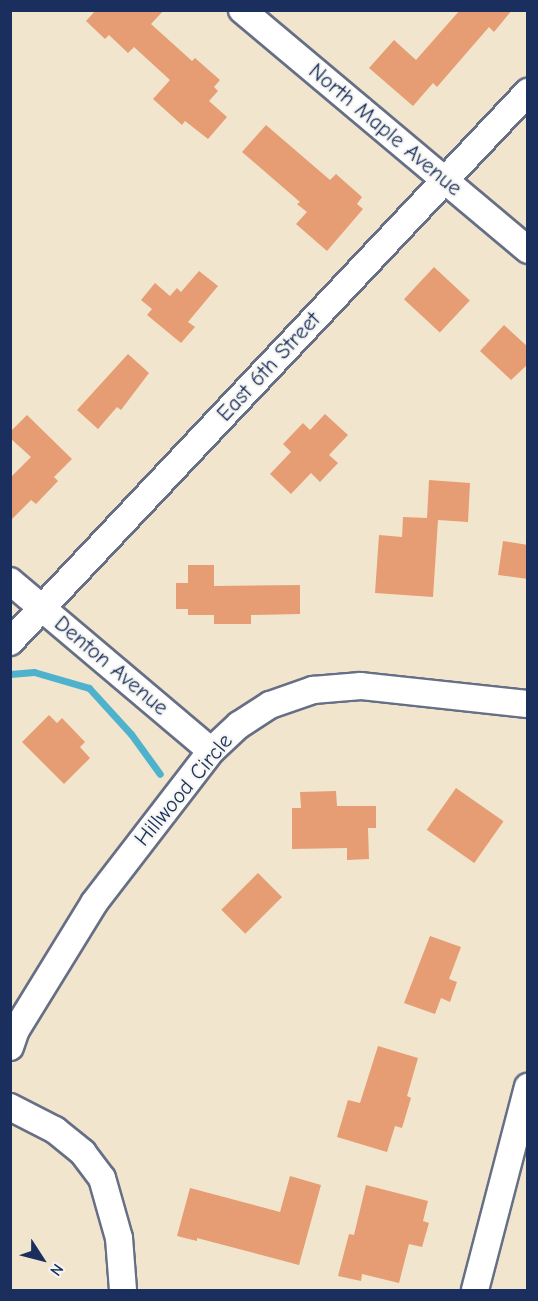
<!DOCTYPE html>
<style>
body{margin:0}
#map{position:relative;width:538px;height:1301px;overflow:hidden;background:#f1e5cd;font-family:"Comic Neue",sans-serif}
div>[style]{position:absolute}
.stream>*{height:7px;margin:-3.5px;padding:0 3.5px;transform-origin:3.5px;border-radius:3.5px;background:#4eb2cd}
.building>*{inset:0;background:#e69d73;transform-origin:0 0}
.roads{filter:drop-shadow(2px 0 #666f85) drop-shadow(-2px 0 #666f85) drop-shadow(0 2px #666f85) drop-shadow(0 -2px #666f85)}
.street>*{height:26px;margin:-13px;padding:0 13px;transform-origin:13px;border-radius:13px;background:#fff}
span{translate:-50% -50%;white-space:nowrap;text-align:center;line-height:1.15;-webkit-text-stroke:4.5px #f6f6f2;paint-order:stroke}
.street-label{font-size:22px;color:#1b2f5e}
.frame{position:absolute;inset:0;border:12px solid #1b2f5e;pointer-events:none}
.north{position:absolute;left:12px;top:1229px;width:60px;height:60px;-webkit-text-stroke:4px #f6f6f2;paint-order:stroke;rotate:126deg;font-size:16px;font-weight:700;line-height:24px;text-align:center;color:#1b2f5e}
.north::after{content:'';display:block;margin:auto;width:21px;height:27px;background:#1b2f5e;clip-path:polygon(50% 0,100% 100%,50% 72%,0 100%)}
</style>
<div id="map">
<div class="stream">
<i style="left:10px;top:674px;width:24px;rotate:-5deg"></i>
<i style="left:34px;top:672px;width:57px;rotate:16.2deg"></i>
<i style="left:89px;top:688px;width:62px;rotate:47.6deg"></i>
<i style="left:131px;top:734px;width:49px;rotate:54.1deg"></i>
</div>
<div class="building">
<i style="clip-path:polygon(96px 10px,164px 10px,151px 24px,192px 61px,195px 58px,220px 80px,214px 87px,218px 91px,209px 101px,227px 117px,208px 139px,185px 121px,182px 125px,153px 99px,170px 80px,134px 47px,128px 53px,109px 35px,105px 39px,86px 21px)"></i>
<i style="clip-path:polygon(460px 10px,512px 10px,494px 32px,489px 27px,437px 87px,433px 83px,413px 106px,369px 68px,394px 40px,416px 60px)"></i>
<i style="clip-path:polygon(266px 125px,330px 180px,336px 174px,362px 197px,357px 204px,363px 209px,327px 251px,296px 224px,307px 212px,297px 204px,300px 202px,242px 152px)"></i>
<i style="left:434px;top:267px;width:49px;height:44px;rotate:43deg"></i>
<i style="clip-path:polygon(199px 271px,218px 286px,188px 322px,195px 327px,181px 343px,147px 315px,152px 309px,141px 300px,155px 283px,170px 296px,177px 288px,181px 292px)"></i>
<i style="clip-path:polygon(504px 325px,528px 347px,528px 364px,511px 380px,480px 351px)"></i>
<i style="clip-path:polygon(128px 354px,149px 373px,121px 410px,117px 407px,98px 429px,77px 410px)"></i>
<i style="clip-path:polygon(325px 414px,348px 435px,329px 455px,338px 463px,320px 482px,311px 473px,291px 494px,270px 474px,291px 452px,283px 444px,303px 423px,310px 430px)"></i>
<i style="clip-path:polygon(27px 415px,72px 459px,54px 477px,58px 481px,36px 504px,31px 500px,10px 521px,10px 478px,31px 457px,10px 438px,10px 432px)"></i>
<i style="clip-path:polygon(429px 480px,470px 483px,468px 522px,438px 520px,433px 597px,375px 593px,379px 535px,402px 537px,403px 517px,427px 518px)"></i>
<i style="clip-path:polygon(503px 541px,528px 545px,528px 579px,498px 575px)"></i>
<i style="clip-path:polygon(188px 565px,214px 565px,214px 586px,300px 585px,300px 614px,251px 615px,251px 624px,214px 624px,214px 615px,188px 615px,188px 609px,176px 609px,176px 583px,188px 583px)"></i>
<i style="clip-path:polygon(49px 715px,57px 723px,62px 718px,85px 742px,80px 747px,90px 758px,64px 784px,22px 742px)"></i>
<i style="left:456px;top:788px;width:58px;height:51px;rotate:35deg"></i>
<i style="clip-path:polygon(336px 791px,337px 806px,376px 806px,376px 828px,368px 828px,369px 859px,347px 860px,347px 848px,292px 849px,292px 808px,301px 808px,300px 792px)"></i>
<i style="left:258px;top:873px;width:34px;height:52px;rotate:45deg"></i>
<i style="clip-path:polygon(430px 936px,461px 947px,449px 979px,457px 982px,450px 1002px,441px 998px,435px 1014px,404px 1003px)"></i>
<i style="clip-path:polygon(378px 1046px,418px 1058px,407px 1096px,411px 1098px,402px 1128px,395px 1126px,387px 1152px,337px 1137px,348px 1100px,360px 1103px)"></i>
<i style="clip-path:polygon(290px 1176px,321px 1185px,299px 1265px,197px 1238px,197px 1241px,177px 1236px,190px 1188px,280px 1212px)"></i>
<i style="clip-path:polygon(366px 1185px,428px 1201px,423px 1221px,429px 1223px,422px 1247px,409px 1244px,399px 1283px,362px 1274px,361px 1281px,338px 1276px,349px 1234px,354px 1235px)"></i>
</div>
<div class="roads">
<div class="street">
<i style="left:242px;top:10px;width:373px;rotate:40deg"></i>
<i style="left:10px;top:581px;width:263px;rotate:40.2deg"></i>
<i style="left:10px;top:642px;width:756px;rotate:-46.72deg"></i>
<i style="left:10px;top:1047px;width:18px;rotate:-71deg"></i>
<i style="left:16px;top:1030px;width:149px;rotate:-58.4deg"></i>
<i style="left:94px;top:903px;width:192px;rotate:-52.4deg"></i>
<i style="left:211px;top:751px;width:38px;rotate:-43deg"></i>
<i style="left:239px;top:725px;width:37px;rotate:-33deg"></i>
<i style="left:270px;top:705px;width:46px;rotate:-19.2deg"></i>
<i style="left:313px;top:690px;width:48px;rotate:-4.8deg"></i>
<i style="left:361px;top:686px;width:168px;rotate:6.2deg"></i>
<i style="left:10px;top:1107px;width:51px;rotate:27.1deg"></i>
<i style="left:55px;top:1130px;width:36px;rotate:39deg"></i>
<i style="left:83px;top:1153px;width:31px;rotate:53deg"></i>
<i style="left:102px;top:1178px;width:62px;rotate:74.2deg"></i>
<i style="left:119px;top:1238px;width:52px;rotate:85.6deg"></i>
<i style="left:475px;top:1290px;width:210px;rotate:-75.4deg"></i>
</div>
</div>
<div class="street-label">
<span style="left:385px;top:130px;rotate:40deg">North Maple Avenue</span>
<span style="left:269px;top:367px;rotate:-47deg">East 6th Street</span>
<span style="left:111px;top:666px;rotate:40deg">Denton Avenue</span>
<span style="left:184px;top:790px;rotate:-50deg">Hillwood Circle</span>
</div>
<div class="frame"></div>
<div class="north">N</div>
</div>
